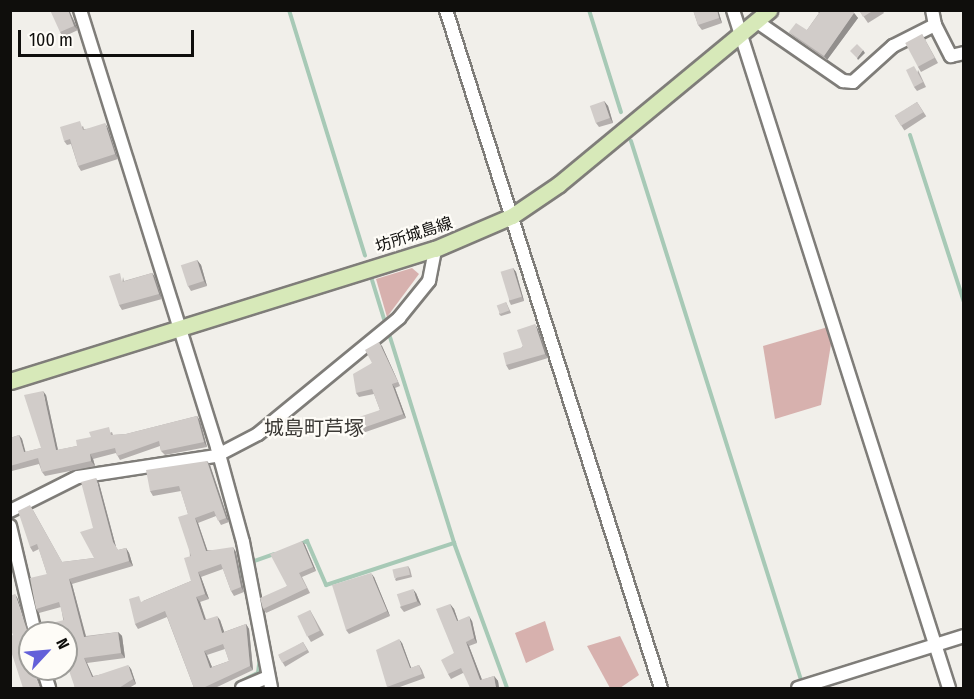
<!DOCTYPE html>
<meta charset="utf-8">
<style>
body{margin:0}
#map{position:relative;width:974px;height:699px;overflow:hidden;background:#f1efea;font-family:"Fira Sans Condensed","Noto Sans JP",sans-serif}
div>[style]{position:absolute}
.green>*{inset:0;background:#d7b1ae}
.stream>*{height:4px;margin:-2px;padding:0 2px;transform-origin:2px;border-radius:2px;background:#a7c9b6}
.roads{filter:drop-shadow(2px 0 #7f7d79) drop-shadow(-2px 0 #7f7d79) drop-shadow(0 2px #7f7d79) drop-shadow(0 -2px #7f7d79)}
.minor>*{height:12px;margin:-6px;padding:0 6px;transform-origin:6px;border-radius:6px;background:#fff}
.major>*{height:15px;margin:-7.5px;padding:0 7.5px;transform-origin:7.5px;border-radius:7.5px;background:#d7e9b9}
.wall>*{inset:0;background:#b4afad;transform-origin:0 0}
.shaded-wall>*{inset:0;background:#928f8d}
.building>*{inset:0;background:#d1ccc9;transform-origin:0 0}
span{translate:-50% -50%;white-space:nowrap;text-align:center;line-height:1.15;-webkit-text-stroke:4.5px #fefcf7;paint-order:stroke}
.street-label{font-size:16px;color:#0f0e0c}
.quarter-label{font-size:20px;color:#3b3935}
.frame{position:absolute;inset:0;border:12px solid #0f0e0c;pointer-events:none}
.north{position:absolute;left:18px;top:621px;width:60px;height:60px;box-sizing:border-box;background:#fefcf7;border:2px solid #9e9d99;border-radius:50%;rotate:64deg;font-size:16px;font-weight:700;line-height:24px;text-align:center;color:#0f0e0c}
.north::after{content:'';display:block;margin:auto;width:21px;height:27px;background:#6360d9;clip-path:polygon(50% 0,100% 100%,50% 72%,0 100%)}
.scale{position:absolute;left:18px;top:30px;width:176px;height:27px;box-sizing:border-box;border:3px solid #0f0e0c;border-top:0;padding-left:8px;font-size:18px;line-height:21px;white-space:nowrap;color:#0f0e0c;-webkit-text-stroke:4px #fefcf7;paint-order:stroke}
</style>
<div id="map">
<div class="green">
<i style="clip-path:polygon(412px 268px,419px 274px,387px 317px,376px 279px)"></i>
<i style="clip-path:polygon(828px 327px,832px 338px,821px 405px,775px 419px,763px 346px)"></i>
<i style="clip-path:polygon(545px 621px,554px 650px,526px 663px,515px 633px)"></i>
<i style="clip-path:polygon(620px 636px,639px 675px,620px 688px,610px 688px,587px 646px)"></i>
</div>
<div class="stream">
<i style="left:289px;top:10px;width:257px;rotate:72.8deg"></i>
<i style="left:589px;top:10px;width:107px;rotate:72.6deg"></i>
<i style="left:910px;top:135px;width:176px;rotate:72.1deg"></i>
<i style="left:631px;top:141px;width:565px;rotate:72.49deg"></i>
<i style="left:372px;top:280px;width:41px;rotate:72.9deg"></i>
<i style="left:390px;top:337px;width:216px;rotate:72.7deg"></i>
<i style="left:454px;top:543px;width:154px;rotate:69.9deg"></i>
<i style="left:301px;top:544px;width:7px;rotate:-27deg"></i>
<i style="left:307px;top:541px;width:48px;rotate:66.6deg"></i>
<i style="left:326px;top:585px;width:135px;rotate:-18.2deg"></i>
<i style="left:254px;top:561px;width:21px;rotate:-19deg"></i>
<i style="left:240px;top:568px;width:20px;rotate:72deg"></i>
<i style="left:238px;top:683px;width:22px;rotate:-27deg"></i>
<i style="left:258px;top:673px;width:17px;rotate:-83deg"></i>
</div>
<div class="roads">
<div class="minor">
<i style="left:80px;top:10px;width:458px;rotate:72.6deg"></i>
<i style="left:217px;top:447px;width:98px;rotate:74.7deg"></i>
<i style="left:243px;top:542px;width:149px;rotate:79.1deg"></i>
<i style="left:446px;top:10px;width:711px;rotate:72.41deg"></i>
<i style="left:733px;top:10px;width:712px;rotate:72.33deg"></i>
<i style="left:756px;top:21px;width:106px;rotate:34.6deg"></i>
<i style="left:843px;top:81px;width:10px;rotate:6deg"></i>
<i style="left:853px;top:82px;width:54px;rotate:-42deg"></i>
<i style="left:893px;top:46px;width:47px;rotate:-26.6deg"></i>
<i style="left:935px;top:25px;width:15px;rotate:-101deg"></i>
<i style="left:935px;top:25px;width:35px;rotate:63deg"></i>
<i style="left:951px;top:56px;width:13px;rotate:-13deg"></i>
<i style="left:10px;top:511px;width:76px;rotate:-26.6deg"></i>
<i style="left:78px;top:477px;width:140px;rotate:-8.7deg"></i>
<i style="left:216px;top:456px;width:47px;rotate:-27.6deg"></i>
<i style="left:258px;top:434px;width:183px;rotate:-39.4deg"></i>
<i style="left:399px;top:318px;width:48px;rotate:-51deg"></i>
<i style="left:429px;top:281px;width:33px;rotate:-79deg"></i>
<i style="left:10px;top:526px;width:110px;rotate:76.8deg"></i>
<i style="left:43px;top:669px;width:20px;rotate:72deg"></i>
<i style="left:242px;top:688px;width:25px;rotate:-23deg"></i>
<i style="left:798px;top:688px;width:174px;rotate:-17.4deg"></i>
</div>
<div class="major">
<i style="left:10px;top:381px;width:445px;rotate:-17.3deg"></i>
<i style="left:435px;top:249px;width:84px;rotate:-23.2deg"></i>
<i style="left:512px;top:216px;width:57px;rotate:-34.2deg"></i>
<i style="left:559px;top:184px;width:273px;rotate:-39.6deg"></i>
</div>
</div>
<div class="wall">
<i style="clip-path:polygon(69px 10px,78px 30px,63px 37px,60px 32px)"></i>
<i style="clip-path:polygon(693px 10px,718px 10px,722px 23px,702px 30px,698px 25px)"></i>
<i style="clip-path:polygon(816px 10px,851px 10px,854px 13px,858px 18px,827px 60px,793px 36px,789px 32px,807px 30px,819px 13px)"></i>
<i style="clip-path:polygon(859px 10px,882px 10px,884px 13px,868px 23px)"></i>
<i style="clip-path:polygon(922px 34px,938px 63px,921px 72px,918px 67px)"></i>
<i style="clip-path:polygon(918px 70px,926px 87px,917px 91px,914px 87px)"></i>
<i style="clip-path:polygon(604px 101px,608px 106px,613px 123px,599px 127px,596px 123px)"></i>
<i style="left:917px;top:102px;width:17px;height:26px;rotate:57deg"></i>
<i style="clip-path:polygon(83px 126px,84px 129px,108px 128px,118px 159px,81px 171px,78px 166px,71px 144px,67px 145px,64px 141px)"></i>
<i style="clip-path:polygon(197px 260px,201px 265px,207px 286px,191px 291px,188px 286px)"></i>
<i style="clip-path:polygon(513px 268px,516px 272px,524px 301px,511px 305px,509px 301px)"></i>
<i style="clip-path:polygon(152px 273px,155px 277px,162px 299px,122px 310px,119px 305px,123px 277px,124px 281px)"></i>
<i style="clip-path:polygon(506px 302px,511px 313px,501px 316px,499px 314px)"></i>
<i style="clip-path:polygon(538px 329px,548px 358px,509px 370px,506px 365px)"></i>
<i style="clip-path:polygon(382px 346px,400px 386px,395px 388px,406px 418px,357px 435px,354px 431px,380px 410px,374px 394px,359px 397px,356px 393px,372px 363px)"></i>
<i style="clip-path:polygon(46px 395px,58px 450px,77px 446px,112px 432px,113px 435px,126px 434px,197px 416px,200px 421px,207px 447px,165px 455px,161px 451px,160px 446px,120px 460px,116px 453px,93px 459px,95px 466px,45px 476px,42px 472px,39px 464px,12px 471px,10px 470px,10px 438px,19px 435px,22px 439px,25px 452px,41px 448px)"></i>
<i style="clip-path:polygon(evenodd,207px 461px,210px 465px,229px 522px,221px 525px,216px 516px,198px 523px,207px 550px,236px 552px,244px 592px,234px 596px,231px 591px,223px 569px,201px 577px,209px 599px,200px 602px,206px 619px,220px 620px,224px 632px,246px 624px,249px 629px,253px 670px,215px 688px,194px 688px,167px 617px,138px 629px,135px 624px,143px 601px,191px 581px,188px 514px,181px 491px,153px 496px,150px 491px,207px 461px,225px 649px,229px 661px,212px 667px,207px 655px,225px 649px)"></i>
<i style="clip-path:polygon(99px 483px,116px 547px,118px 550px,126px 548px,129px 553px,133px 566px,72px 584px,86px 636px,118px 632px,122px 636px,125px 658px,87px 663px,93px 676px,131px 669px,136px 684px,129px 688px,75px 688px,61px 607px,39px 613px,36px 609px,47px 574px,39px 549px,33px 552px,30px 547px,33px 510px,62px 562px,94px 558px,93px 528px)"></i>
<i style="clip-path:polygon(302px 541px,305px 545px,316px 571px,302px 577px,310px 593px,266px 613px,263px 609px,287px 586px)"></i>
<i style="clip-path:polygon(408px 566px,410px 569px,412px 577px,396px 581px,395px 579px)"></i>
<i style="clip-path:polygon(374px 577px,390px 616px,349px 634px,346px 630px)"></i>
<i style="clip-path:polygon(416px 593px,421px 605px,404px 612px,400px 607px)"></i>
<i style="clip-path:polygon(450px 604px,454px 609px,458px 621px,472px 621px,477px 643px,469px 646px,482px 680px,494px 676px,498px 681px,499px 688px,463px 673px,451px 679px,448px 674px,454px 653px)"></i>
<i style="clip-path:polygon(310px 610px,324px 635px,311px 642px,308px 637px)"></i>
<i style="left:303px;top:642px;width:12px;height:28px;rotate:59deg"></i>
<i style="clip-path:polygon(402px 643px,411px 668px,419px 665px,422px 670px,425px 678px,397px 688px,388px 688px,387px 687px)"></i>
</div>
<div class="shaded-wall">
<i style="clip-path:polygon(68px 10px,69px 10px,78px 30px,74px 26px)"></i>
<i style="clip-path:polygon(717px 10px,718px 10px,722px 23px,719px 18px)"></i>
<i style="clip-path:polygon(854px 13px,858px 18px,827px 60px,824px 56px)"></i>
<i style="clip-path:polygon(863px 50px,865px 53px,858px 60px,857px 58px)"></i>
<i style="clip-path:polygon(604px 101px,608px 106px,613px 123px,610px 118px)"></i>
<i style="clip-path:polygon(105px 123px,108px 128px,118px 159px,115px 154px)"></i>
<i style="clip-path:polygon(197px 260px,201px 265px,207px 286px,204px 281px)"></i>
<i style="clip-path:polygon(513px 268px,516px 272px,524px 301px,522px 297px)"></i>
<i style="clip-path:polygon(152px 273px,155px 277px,162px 299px,159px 294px)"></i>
<i style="clip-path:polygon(535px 324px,538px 329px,548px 358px,545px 354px)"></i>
<i style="clip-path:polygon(379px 342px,382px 346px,400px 386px,398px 382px)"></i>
<i style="clip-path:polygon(392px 384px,395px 388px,406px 418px,403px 414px)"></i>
<i style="clip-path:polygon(43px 391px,46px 395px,59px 455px,56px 450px)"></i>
<i style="clip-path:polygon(197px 416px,200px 421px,207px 447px,204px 442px)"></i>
<i style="clip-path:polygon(19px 435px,22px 439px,27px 457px,24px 452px)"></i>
<i style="clip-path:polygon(90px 454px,93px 459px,95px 466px,91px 461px)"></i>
<i style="clip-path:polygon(207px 461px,210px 465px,229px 522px,226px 518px)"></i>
<i style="clip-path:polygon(96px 478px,99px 483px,116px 547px,113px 542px)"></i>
<i style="clip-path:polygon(195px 518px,198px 523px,209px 555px,206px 551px)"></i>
<i style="clip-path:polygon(302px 541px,305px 545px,316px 571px,313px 567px)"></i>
<i style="clip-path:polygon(233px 547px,236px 552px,244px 592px,241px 587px)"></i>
<i style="clip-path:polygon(126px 548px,129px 553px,133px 566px,129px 561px)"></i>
<i style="clip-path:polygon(198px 572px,201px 577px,209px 599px,205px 594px)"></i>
<i style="clip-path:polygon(371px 573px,374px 577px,390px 616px,387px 611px)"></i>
<i style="clip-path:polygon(69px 579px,72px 584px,87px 641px,84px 637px)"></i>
<i style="clip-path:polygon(413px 589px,416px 593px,421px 605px,417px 601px)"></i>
<i style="clip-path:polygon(15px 594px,18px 599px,30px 634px,30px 638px)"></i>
<i style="clip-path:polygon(196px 597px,200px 602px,207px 624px,204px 620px)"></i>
<i style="clip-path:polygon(450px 604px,454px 609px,460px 626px,457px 621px)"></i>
<i style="clip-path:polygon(217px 616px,220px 620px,226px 637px,222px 633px)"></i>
<i style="clip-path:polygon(469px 616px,472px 621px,477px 643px,474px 638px)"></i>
<i style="clip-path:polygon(246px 624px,249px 629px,253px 670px,250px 666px)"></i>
<i style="clip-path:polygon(118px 632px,122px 636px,125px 658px,121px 653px)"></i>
<i style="clip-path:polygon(399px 639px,402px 643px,413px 673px,410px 668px)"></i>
<i style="clip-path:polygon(466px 642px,469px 646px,484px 685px,480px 680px)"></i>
<i style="clip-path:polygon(204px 651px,207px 655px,214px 672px,210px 668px)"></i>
<i style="clip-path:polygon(84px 658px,87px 663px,95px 681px,92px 677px)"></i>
<i style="clip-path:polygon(128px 665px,131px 669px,136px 684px,133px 679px)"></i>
<i style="clip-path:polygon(33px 669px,36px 669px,35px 671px,41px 688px,40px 688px)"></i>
<i style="clip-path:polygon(494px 676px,498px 681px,499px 688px,496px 688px)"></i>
</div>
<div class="building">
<i style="clip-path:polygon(50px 10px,68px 10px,74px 26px,60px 32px)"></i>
<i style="clip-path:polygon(693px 10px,717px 10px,719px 18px,698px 25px)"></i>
<i style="clip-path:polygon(818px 10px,851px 10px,854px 13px,824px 56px,789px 32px,796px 23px,807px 30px,820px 12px)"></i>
<i style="clip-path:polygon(859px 10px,874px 10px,863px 17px)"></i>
<i style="left:922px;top:34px;width:27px;height:19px;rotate:62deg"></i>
<i style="clip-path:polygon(857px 44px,863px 50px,857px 58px,850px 51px)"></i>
<i style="clip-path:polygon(914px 66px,923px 82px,914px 87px,906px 70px)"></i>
<i style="left:604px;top:101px;width:18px;height:15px;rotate:71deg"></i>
<i style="left:917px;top:102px;width:12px;height:26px;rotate:59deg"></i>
<i style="clip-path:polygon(80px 121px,83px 130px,105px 123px,115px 154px,78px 166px,70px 139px,64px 141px,60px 127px)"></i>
<i style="left:197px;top:260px;width:22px;height:17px;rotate:72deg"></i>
<i style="left:513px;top:268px;width:30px;height:13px;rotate:73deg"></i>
<i style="clip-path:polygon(120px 273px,122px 282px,152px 273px,159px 294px,119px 305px,109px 276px)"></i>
<i style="left:506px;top:302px;width:9px;height:10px;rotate:69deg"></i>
<i style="clip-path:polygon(535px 324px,545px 354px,506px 365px,503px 353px,523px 347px,517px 330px)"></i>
<i style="clip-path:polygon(379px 342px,398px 382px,392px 384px,403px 414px,354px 431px,350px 420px,380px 410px,372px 389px,356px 393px,353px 374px,372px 363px,365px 350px)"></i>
<i style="clip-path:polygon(43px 391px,56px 450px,77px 446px,76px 440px,91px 437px,89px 432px,109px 427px,111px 435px,126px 434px,197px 416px,204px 442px,161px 451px,159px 441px,117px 456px,115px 448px,90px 454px,91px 461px,42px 472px,38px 458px,10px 466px,10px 438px,19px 435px,24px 452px,41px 448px,24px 395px)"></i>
<i style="clip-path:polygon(evenodd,207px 461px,226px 518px,218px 521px,214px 511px,195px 518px,206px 551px,233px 547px,241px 587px,231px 591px,221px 564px,198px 572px,205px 594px,196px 597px,204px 620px,217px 616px,222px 633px,246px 624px,250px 666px,203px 688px,194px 688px,165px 611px,135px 624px,129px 599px,139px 596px,141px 602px,191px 581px,184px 558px,191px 556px,178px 517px,188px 514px,179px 486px,150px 491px,146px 470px,207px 461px,223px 644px,229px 661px,210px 668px,204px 651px,223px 644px)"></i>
<i style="clip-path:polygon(96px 478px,113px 542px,118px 550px,126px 548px,129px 561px,69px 579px,84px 637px,118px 632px,121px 653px,84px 658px,92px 677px,128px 665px,133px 679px,119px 688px,75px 688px,66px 662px,66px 633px,38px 633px,40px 626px,64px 620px,59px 602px,36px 609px,30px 578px,47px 574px,37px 544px,30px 547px,18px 511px,30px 505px,62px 562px,94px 558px,80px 532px,93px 528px,81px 482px)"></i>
<i style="clip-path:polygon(302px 541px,313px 567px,299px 573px,307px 588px,263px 609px,260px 598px,287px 586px,270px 554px)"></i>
<i style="left:408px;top:566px;width:9px;height:16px;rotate:77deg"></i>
<i style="clip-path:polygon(371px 573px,387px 611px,346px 630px,332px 585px)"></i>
<i style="left:413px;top:589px;width:13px;height:17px;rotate:72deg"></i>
<i style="clip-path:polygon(15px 594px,29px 636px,30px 636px,30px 669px,33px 669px,40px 688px,23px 688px,10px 648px,10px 636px,13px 635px,10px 628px,10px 596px)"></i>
<i style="clip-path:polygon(450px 604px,457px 621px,469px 616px,474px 638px,466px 642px,480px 680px,494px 676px,496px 688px,470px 688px,461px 668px,448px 674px,441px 660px,454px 653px,436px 609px)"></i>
<i style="left:310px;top:610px;width:23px;height:14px;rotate:65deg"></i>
<i style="clip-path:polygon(399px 639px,410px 668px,419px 665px,422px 674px,387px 687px,376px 650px)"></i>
<i style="left:303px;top:642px;width:9px;height:28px;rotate:63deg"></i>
</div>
<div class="street-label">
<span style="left:414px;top:235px;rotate:-18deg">坊所城島線</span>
</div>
<div class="quarter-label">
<span style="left:314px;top:428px">城島町芦塚</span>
</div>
<div class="frame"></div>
<div class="north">N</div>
<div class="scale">100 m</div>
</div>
